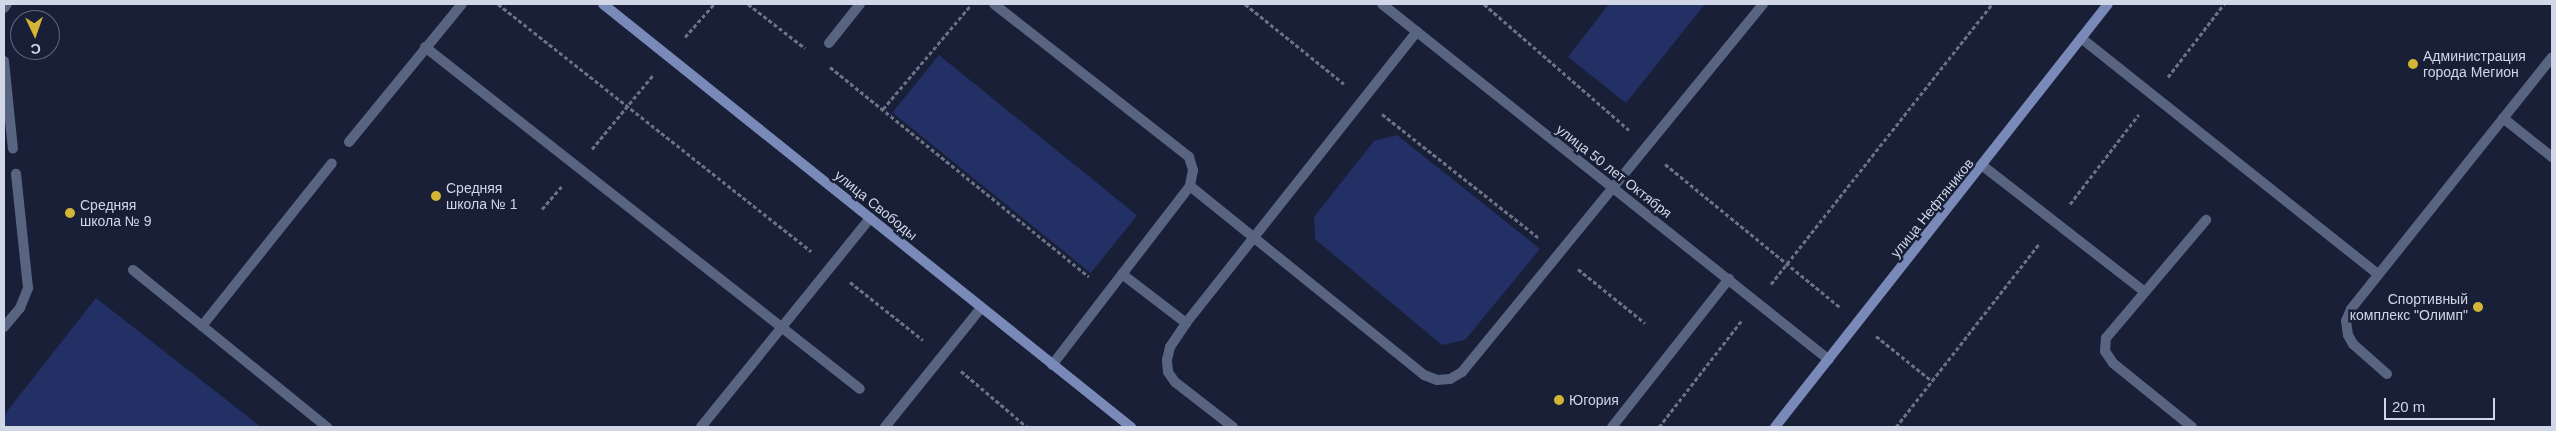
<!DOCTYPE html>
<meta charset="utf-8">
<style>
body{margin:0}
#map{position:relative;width:2556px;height:431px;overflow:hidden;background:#181f36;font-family:Arial,sans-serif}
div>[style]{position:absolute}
.green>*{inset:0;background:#223065;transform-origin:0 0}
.path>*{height:3px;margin-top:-1.5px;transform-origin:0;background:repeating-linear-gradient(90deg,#6c7286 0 4px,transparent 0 6.5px)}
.lane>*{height:10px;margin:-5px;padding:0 5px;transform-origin:5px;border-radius:5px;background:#596481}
.street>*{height:10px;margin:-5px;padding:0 5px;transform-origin:5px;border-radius:5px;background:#596481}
.secondary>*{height:10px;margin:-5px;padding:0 5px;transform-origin:5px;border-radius:5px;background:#798ab9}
.dots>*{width:14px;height:14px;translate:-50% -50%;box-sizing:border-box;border:2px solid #181f36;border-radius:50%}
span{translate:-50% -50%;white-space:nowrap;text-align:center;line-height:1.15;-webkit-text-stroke:5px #181f36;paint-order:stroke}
.poi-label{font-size:14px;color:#d1d7e7}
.left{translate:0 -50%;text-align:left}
.right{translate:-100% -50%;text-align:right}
.street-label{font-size:14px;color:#d1d7e7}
.frame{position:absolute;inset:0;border:5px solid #d1d7e7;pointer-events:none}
.north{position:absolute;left:10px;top:10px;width:50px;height:50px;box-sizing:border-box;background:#181f36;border:1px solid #62697d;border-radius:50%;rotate:177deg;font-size:14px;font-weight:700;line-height:20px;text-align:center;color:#d1d7e7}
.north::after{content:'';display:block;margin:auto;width:18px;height:22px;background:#d3b635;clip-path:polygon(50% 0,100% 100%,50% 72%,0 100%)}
.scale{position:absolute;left:2384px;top:398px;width:111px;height:22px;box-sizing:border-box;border:2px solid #d1d7e7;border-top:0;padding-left:6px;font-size:15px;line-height:18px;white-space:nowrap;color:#d1d7e7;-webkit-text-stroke:4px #181f36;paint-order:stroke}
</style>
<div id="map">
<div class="green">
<i style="clip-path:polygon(1609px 4px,1705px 4px,1626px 103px,1568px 57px)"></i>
<i style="left:939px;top:55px;width:255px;height:74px;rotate:39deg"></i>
<i style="clip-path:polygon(1397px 135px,1540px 249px,1465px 340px,1442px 345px,1315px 239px,1314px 217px,1374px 141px)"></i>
<i style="clip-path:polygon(96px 298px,261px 427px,4px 427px,4px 415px)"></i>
</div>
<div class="path">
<i style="left:498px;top:4px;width:399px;rotate:38.3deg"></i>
<i style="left:748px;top:4px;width:72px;rotate:37.7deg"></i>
<i style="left:1245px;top:4px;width:127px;rotate:38.9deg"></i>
<i style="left:1484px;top:4px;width:192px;rotate:41deg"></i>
<i style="left:685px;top:37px;width:44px;rotate:-48.7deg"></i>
<i style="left:830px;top:67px;width:333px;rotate:39deg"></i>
<i style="left:2168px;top:77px;width:92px;rotate:-52.5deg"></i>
<i style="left:883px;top:109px;width:135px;rotate:-49.8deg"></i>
<i style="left:1382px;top:114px;width:201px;rotate:38.3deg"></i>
<i style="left:592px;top:149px;width:96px;rotate:-50.5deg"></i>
<i style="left:1665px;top:164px;width:226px;rotate:39.3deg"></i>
<i style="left:2070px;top:204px;width:113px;rotate:-52.5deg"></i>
<i style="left:542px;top:209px;width:32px;rotate:-49deg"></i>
<i style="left:1578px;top:269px;width:86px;rotate:38.9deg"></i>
<i style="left:850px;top:282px;width:93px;rotate:38.5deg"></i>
<i style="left:1771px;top:284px;width:357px;rotate:-51.7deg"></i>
<i style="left:1876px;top:336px;width:72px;rotate:38.8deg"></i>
<i style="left:961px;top:371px;width:87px;rotate:40.3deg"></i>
<i style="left:1659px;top:427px;width:135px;rotate:-52.2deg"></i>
<i style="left:1896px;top:427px;width:234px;rotate:-52deg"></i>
</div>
<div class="lane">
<i style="left:994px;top:4px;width:248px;rotate:38.1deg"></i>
<i style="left:1189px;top:157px;width:14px;rotate:73deg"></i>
<i style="left:1193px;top:170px;width:16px;rotate:101deg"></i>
<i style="left:1190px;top:186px;width:226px;rotate:127.6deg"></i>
<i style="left:4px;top:8px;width:5px;rotate:-53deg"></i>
<i style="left:2081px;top:38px;width:379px;rotate:38.5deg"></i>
<i style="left:829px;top:43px;width:50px;rotate:-51.5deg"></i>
<i style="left:425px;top:47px;width:553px;rotate:38.17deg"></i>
<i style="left:4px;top:61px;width:88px;rotate:84.2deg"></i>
<i style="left:2503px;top:118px;width:63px;rotate:38.5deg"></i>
<i style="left:349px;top:142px;width:178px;rotate:-50.7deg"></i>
<i style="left:1983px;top:166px;width:205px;rotate:37.9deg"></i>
<i style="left:1190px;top:186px;width:301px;rotate:38.9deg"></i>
<i style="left:1424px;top:375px;width:14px;rotate:21deg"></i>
<i style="left:1437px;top:380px;width:13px;rotate:-4deg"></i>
<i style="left:1450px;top:379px;width:14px;rotate:-30deg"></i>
<i style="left:1462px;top:372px;width:475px;rotate:-50.7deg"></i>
<i style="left:133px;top:270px;width:250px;rotate:39deg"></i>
<i style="left:1122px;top:274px;width:81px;rotate:37.4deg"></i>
<i style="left:202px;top:326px;width:208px;rotate:-51.4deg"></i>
<i style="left:4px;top:327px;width:25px;rotate:-50deg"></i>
<i style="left:20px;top:308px;width:22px;rotate:-68deg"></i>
<i style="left:28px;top:288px;width:115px;rotate:-96deg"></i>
<i style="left:2387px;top:374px;width:45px;rotate:-138.6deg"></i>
<i style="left:2353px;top:344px;width:10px;rotate:-119deg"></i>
<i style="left:2348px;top:335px;width:14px;rotate:-98deg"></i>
<i style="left:2346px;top:321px;width:13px;rotate:-67deg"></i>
<i style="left:2351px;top:309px;width:322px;rotate:-51.4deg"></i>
<i style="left:701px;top:427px;width:269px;rotate:-51deg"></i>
<i style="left:885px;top:427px;width:153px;rotate:-51.1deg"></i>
<i style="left:1233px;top:427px;width:73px;rotate:-142.2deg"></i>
<i style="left:1175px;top:382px;width:12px;rotate:-125deg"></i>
<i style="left:1168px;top:372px;width:12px;rotate:-95deg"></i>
<i style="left:1167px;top:360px;width:13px;rotate:-77deg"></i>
<i style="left:1170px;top:347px;width:29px;rotate:-56deg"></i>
<i style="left:1186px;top:323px;width:372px;rotate:-51.6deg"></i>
<i style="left:1612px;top:427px;width:189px;rotate:-51.7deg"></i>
<i style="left:2192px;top:427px;width:102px;rotate:-141deg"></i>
<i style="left:2113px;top:363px;width:14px;rotate:-124deg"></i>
<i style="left:2105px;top:351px;width:13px;rotate:-86deg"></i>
<i style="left:2106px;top:338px;width:155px;rotate:-49.7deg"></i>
</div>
<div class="street">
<i style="left:1382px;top:4px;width:571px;rotate:38.53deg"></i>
</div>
<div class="secondary">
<i style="left:603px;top:4px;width:677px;rotate:38.7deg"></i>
<i style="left:1775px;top:427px;width:538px;rotate:-51.79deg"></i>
</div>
<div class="dots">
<i style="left:2413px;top:64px;background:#d3b635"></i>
<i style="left:436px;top:196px;background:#d3b635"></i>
<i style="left:70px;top:213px;background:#d3b635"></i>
<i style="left:2478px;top:307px;background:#d3b635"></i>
<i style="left:1559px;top:400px;background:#d3b635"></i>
</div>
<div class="poi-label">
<span class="left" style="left:2423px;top:64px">Администрация<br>города Мегион</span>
<span class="left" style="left:446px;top:196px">Средняя<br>школа № 1</span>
<span class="left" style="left:80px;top:213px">Средняя<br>школа № 9</span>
<span class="right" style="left:2468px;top:307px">Спортивный<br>комплекс "Олимп"</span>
<span class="left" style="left:1569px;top:400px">Югория</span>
</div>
<div class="street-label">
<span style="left:1614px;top:171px;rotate:38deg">улица 50 лет Октября</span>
<span style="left:876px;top:205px;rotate:39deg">улица Свободы</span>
<span style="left:1932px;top:208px;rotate:-51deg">улица Нефтяников</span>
</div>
<div class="frame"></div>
<div class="north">С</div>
<div class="scale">20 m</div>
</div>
